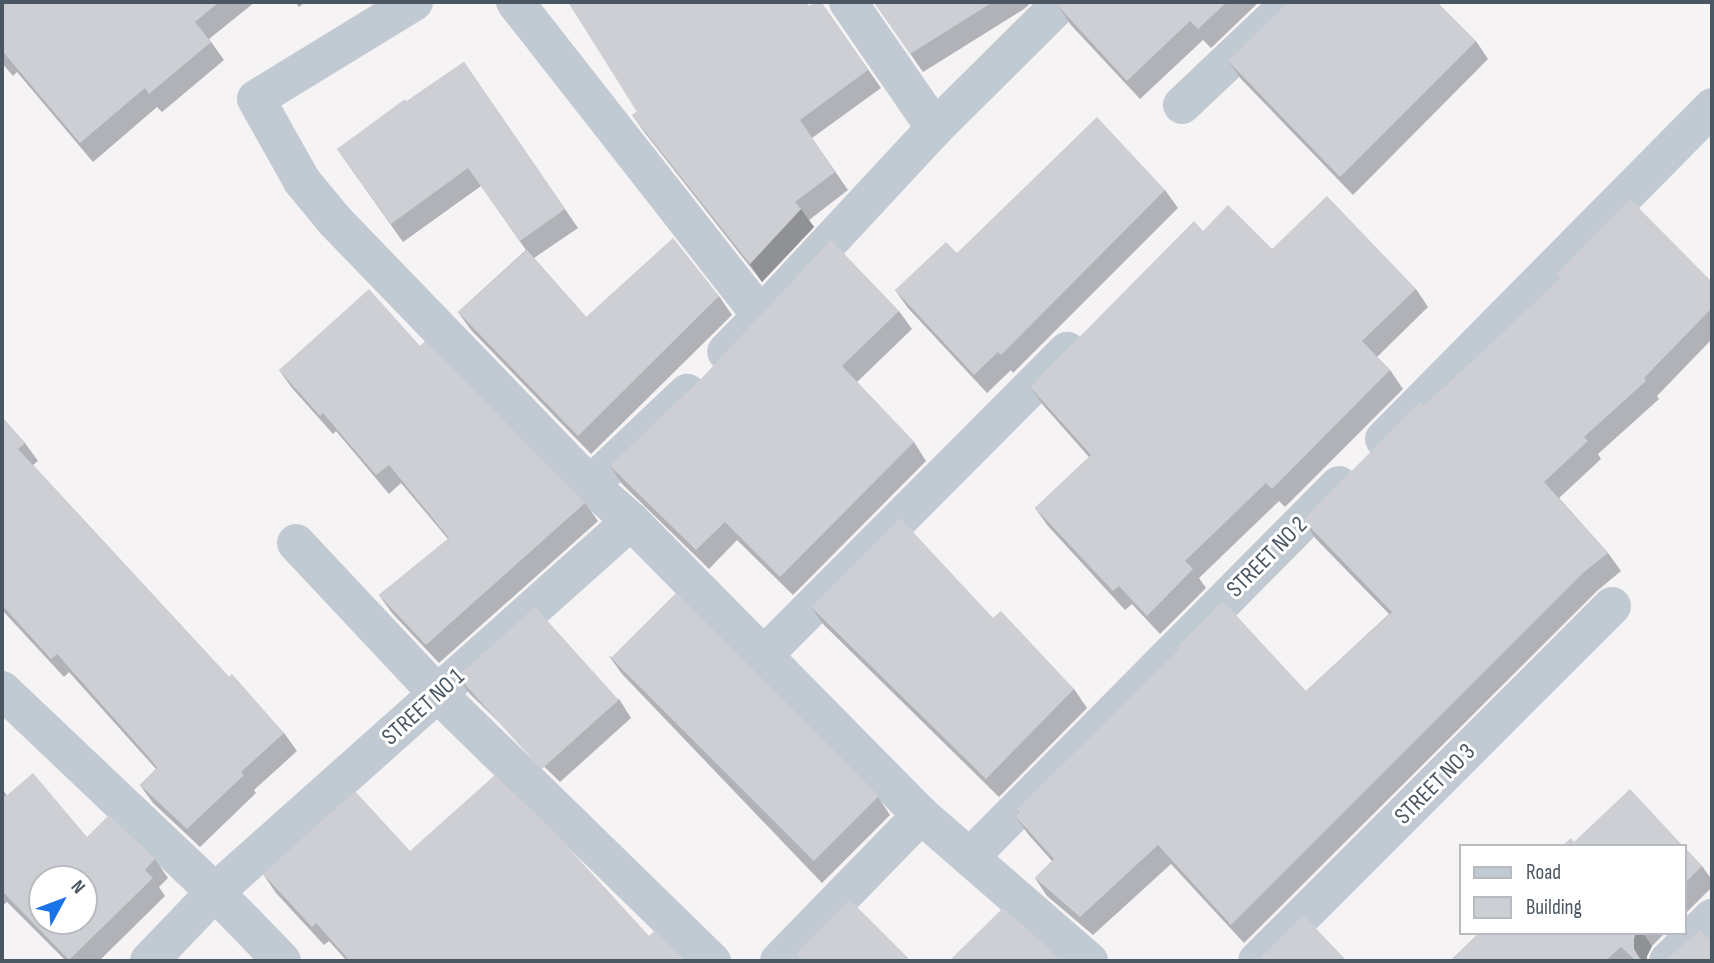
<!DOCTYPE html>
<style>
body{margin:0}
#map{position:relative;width:1714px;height:963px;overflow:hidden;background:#f5f3f3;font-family:"Sofia Sans Condensed",sans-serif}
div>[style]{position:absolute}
.minor>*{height:38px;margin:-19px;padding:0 19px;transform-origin:19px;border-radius:19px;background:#c1cad2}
.wall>*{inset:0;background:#b0b2b7}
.shaded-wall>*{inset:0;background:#909195}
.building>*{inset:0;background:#cdcfd5;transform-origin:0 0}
span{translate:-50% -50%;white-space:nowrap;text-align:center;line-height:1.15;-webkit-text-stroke:6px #fff;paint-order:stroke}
.street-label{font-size:24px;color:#4a5661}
.frame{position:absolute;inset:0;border:4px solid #4a5661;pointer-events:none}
.legend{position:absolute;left:1459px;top:844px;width:228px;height:91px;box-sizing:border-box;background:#fff;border:2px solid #b7bbc0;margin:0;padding:9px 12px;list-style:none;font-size:21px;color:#4a5661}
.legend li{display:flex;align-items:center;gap:14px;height:35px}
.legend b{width:35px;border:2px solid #b7bbc0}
.north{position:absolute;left:28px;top:865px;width:70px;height:70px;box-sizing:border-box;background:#fff;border:2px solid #b7bbc0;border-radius:50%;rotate:49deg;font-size:19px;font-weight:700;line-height:28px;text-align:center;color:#4a5661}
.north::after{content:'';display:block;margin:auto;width:24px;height:32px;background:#1a73e8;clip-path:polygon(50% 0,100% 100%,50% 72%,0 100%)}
</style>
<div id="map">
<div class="minor">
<i style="left:414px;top:2px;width:185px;rotate:148.5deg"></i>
<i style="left:256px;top:99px;width:94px;rotate:60.7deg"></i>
<i style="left:302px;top:181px;width:52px;rotate:50.5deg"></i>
<i style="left:335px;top:221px;width:367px;rotate:46deg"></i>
<i style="left:590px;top:485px;width:55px;rotate:41.3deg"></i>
<i style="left:631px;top:521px;width:413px;rotate:45.4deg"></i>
<i style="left:921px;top:815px;width:223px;rotate:41deg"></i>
<i style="left:515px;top:2px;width:399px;rotate:51.9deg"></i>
<i style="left:761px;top:316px;width:50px;rotate:134.2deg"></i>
<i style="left:848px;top:2px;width:153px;rotate:55.4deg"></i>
<i style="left:1182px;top:105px;width:150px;rotate:-43.4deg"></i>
<i style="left:765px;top:311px;width:250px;rotate:-47.1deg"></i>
<i style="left:935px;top:128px;width:179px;rotate:-44.8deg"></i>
<i style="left:1384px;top:439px;width:467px;rotate:-45.3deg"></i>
<i style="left:590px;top:485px;width:134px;rotate:-43.5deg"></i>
<i style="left:296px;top:543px;width:207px;rotate:46.8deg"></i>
<i style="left:438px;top:694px;width:383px;rotate:44.3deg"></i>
<i style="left:763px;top:656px;width:431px;rotate:-45.1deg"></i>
<i style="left:2px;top:690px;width:294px;rotate:43.5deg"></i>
<i style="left:215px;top:892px;width:96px;rotate:45.8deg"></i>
<i style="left:970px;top:857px;width:524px;rotate:-45.23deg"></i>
<i style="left:149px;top:961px;width:95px;rotate:-46.3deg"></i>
<i style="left:215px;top:892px;width:557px;rotate:-41.73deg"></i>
<i style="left:779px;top:961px;width:204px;rotate:-45.8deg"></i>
<i style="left:1257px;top:961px;width:502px;rotate:-45deg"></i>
<i style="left:1668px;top:961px;width:62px;rotate:-44.3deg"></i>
</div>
<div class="wall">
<i style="clip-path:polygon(2px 2px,255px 2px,209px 39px,224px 60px,162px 112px,157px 107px,93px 162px,17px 72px,13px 76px,2px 63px)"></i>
<i style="clip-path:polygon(295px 2px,305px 2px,299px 7px)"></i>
<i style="clip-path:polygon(821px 2px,881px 88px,812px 138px,848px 190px,809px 220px,814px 227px,762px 282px,645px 133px,632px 115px,809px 6px)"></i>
<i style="clip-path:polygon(874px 2px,1032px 2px,1024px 9px,923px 72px)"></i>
<i style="clip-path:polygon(1061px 2px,1259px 2px,1211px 48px,1203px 40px,1140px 99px,1070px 24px,1058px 6px)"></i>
<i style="clip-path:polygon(1476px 41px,1488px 59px,1353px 195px,1241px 79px,1228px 61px)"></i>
<i style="clip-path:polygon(464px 62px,578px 228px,534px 258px,586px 317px,719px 296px,732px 315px,591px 454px,471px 330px,458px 312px,526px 250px,481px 186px,403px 242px,337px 149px)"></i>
<i style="clip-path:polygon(1165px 190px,1178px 208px,1013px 373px,1011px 370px,987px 393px,908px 308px,895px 290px,957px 253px)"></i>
<i style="clip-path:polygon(1203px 231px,1272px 249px,1416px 289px,1428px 307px,1377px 357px,1390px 370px,1403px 389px,1285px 507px,1279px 501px,1199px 578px,1206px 588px,1160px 634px,1132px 604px,1125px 610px,1048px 526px,1035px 508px,1089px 457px,1043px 405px,1030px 387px)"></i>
<i style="clip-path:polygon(1556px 275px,1712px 282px,1712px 339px,1657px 396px,1659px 399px,1598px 454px,1601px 459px,1559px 498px,1608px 553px,1621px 571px,1597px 591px,1244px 943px,1171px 864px,1093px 935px,1047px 896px,1035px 878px,1052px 861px,1028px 834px,1015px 816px,1019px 812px,1017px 809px,1306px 691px,1389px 614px,1316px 539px,1303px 520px,1560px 280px)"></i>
<i style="clip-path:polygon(899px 311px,912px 329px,857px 382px,914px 442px,926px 461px,793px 595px,737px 540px,709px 569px,622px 484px,610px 466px)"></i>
<i style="clip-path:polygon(420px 346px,585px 503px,598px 521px,439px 663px,392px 613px,379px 595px,448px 539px,401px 483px,389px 494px,336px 431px,333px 434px,292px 388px,279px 370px)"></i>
<i style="clip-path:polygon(2px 417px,25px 443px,38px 461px,33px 465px,229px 677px,284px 733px,297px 751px,254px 790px,256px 793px,200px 847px,153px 803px,140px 785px,156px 769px,69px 672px,64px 677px,2px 610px)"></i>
<i style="clip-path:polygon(811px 607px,993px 618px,1074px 689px,1087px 708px,999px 797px,824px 625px)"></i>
<i style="clip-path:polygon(609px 656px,878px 797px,890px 815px,822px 883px,622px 674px)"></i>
<i style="clip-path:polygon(457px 676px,619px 699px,631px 718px,560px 782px,470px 694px)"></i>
<i style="clip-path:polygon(2px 788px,7px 796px,87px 837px,155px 859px,168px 878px,159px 887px,165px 896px,99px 961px,66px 961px,7px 902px,2px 906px)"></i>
<i style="clip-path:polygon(1684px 847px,1702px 866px,1712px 880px,1712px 887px,1684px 915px)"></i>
<i style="clip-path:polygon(410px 851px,649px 936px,684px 961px,347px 961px,329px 941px,324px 945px,276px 893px,263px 874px)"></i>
<i style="clip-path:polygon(1479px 933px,1665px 933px,1652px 946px,1647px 956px,1647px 961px,1450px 961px)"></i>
</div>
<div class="shaded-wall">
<i style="clip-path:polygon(801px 209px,814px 227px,762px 282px,750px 264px)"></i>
<i style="clip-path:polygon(1636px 933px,1643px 933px,1652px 946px,1647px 956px,1647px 961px,1642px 961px,1634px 949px,1634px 938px)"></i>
</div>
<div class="building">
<i style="clip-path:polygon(2px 2px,219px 2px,195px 22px,211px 42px,149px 94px,145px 88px,80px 143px,4px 53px,2px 56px)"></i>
<i style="clip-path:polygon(568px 2px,806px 2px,809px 6px,815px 2px,821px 2px,868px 70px,800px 120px,835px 172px,795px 202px,801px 209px,750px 264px,632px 115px,637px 112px)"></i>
<i style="clip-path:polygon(874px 2px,993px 2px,910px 54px)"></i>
<i style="clip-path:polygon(1061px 2px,1227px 2px,1198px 29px,1190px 21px,1127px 81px,1058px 6px)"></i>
<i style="clip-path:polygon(1288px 2px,1437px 2px,1476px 41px,1340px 177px,1228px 61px)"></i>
<i style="clip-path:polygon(464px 62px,565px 209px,520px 241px,468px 168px,391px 224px,337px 149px,405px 99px,406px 102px)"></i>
<i style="clip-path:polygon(1097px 117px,1165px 190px,1001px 355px,998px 352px,974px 375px,895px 290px,946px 242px,957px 253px)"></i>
<i style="clip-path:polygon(1327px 196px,1416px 289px,1362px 341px,1390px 370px,1272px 489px,1266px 483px,1185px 561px,1193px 569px,1147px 616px,1119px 586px,1113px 591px,1035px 508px,1091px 455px,1030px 387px,1194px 221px,1203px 231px,1228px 205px,1272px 249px)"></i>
<i style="clip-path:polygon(1630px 199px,1712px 282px,1712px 308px,1644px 378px,1646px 381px,1584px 437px,1588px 441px,1544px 482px,1608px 553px,1584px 572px,1231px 925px,1158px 845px,1080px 917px,1035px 878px,1054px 859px,1015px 816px,1020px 812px,1017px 809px,1179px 650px,1177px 648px,1223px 601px,1306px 691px,1392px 612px,1303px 520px,1420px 402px,1424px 406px,1560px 279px,1556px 275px)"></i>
<i style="clip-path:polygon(673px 238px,719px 296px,578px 436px,458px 312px,527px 250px,586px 317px)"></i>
<i style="clip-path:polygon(831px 240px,899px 311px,842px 366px,914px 442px,780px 577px,725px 522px,696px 550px,610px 466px,700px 380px)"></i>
<i style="clip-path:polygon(369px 289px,420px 346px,425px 341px,585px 503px,426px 645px,379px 595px,449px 538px,389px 465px,376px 475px,323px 413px,320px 416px,279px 370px)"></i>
<i style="clip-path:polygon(2px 417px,25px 443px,18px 449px,229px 677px,232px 674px,284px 733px,241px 772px,244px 775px,187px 829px,140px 785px,157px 768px,152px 761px,57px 654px,51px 659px,2px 605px)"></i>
<i style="clip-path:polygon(900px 518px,993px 618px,1001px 611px,1074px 689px,986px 779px,811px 607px)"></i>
<i style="left:676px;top:593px;width:287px;height:92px;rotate:45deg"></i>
<i style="left:535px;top:607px;width:125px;height:104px;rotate:48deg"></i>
<i style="clip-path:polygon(evenodd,33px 773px,87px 837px,109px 815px,155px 859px,145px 870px,153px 878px,69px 960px,2px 891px,2px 791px,5px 797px,33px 773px,42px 879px,84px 879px,84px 921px,42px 921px,42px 879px)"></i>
<i style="clip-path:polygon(495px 775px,555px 833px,649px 936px,655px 930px,684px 961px,350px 961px,316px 923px,312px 927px,263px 874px,355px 791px,410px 851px)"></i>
<i style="clip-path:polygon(1630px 789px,1683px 846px,1562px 846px,1571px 838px,1574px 842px)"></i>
<i style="clip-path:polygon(1684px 847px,1702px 866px,1684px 884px)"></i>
<i style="clip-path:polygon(850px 900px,911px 961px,803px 961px,796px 954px)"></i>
<i style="clip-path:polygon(1003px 908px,1047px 947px,1060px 961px,949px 961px)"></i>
<i style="clip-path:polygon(1303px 915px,1347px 961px,1265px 961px,1261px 957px)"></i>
<i style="clip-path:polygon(1700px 930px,1712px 941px,1712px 961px,1664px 961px)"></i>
<i style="clip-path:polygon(1479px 933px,1636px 933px,1634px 938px,1634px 949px,1639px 958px,1645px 961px,1636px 961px,1621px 947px,1605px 961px,1450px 961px)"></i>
</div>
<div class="street-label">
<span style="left:1267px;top:557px;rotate:-45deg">STREET NO 2</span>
<span style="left:423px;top:707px;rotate:-42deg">STREET NO 1</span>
<span style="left:1435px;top:784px;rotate:-45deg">STREET NO 3</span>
</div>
<div class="frame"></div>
<ul class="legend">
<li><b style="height:9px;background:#c1cad2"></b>Road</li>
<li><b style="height:19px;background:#cdcfd5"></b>Building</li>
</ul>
<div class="north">N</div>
</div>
